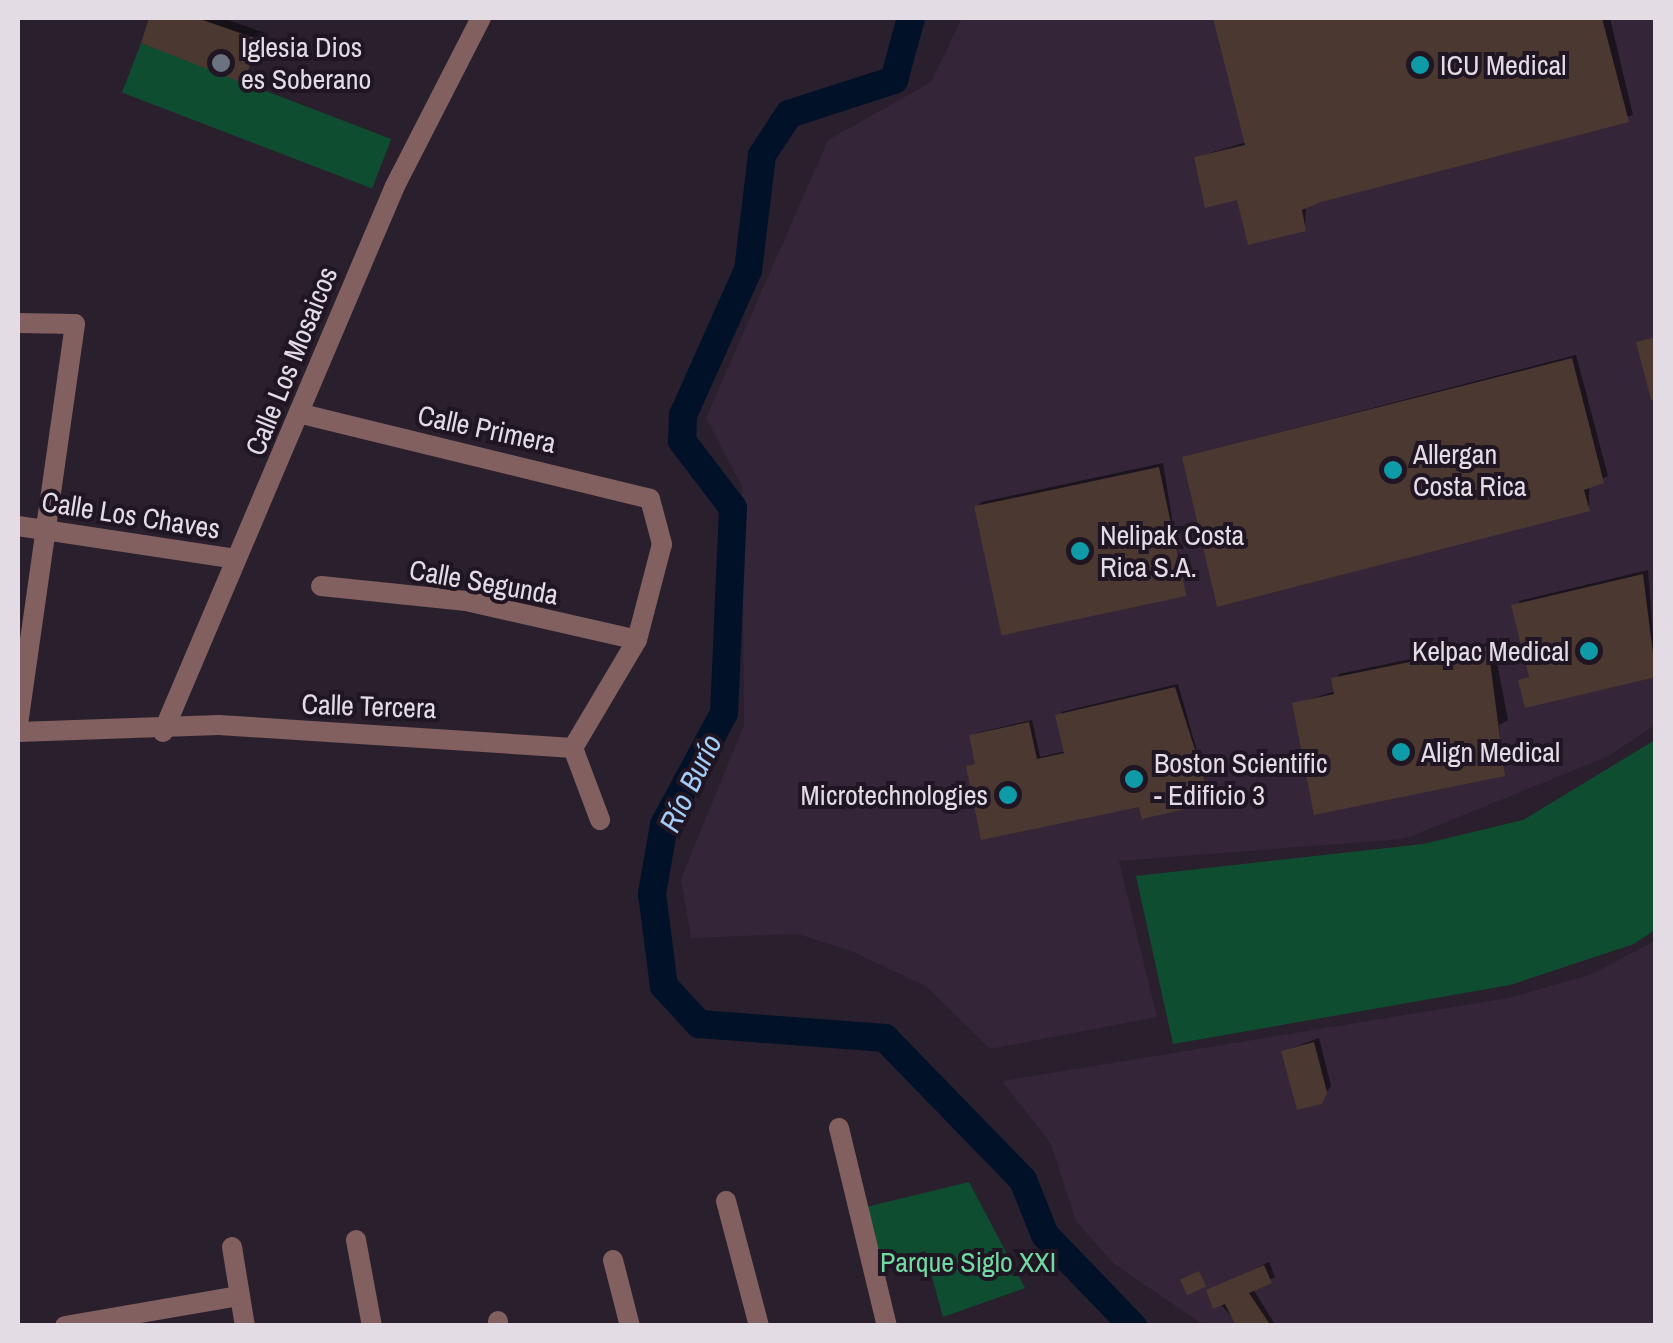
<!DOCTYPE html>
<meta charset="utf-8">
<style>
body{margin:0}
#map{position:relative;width:1673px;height:1343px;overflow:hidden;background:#2a1f2d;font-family:"Archivo Narrow",sans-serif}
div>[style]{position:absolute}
.built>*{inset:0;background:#342538}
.green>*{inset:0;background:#0f4d31;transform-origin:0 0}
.shadow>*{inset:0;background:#0007}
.river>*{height:28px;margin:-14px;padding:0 14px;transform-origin:14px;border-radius:14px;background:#001128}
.building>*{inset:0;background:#4b3830;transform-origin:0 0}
.minor>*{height:20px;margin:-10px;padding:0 10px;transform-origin:10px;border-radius:10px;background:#826060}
.dots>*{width:28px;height:28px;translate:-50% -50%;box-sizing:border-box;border:5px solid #201523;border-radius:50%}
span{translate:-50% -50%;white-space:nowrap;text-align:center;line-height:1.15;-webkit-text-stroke:8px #201523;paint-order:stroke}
.poi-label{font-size:28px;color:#e3dce5}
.left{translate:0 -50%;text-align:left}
.right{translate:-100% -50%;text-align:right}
.street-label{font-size:28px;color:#e3dce5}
.park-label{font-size:28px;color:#71daa3}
.water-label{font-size:30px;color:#a2cdf8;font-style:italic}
.frame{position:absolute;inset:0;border:20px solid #e3dce5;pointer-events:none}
</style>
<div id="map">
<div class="built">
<i style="clip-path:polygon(962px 18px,1655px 18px,1655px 725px,1607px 757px,1404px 839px,1119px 861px,1157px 1017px,990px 1049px,927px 987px,851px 951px,798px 934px,691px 938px,681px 879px,744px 725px,742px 486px,706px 418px,828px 140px,931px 82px)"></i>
<i style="clip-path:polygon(1655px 941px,1655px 1325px,1204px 1325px,1114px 1264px,1076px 1221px,1051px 1144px,1002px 1081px,1508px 998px,1592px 974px)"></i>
</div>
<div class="green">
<i style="left:141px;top:43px;width:268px;height:53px;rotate:21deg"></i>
<i style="clip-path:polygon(1655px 740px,1655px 930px,1634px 944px,1510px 985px,1173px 1044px,1136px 876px,1423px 844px,1523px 820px)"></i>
<i style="clip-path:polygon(969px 1182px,1025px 1288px,943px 1317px,925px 1251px,880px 1263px,866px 1207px)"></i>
</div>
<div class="shadow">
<i style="clip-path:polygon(152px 18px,222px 18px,265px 33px,242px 80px,144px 41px)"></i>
<i style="clip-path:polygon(1218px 18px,1610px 18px,1633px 115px,1306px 205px,1305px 229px,1239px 197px,1196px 157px,1247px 142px)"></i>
<i style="clip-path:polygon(1576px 355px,1608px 476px,1589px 485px,1589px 509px,1185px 457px)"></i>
<i style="clip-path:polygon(1163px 463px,1184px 593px,977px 507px,982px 502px)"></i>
<i style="clip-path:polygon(1648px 570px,1656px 674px,1521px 681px,1531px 675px,1519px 601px)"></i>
<i style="clip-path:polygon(1493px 642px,1508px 720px,1499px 725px,1503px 774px,1294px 704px,1336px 691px,1339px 674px)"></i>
<i style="clip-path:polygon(1178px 684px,1211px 801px,1141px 805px,968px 767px,978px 763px,976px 733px,1032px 720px,1040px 757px,1066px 751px,1061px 712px)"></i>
<i style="clip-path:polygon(1319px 1038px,1331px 1086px,1320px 1102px,1284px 1051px)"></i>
<i style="clip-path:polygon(1269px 1262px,1275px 1277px,1253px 1289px,1276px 1326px,1240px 1326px,1209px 1291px)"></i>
</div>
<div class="river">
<i style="left:911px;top:18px;width:64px;rotate:105.3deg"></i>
<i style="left:894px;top:80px;width:110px;rotate:162.1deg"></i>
<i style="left:789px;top:114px;width:49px;rotate:123.4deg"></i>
<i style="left:762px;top:155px;width:116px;rotate:96.9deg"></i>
<i style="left:748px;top:270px;width:159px;rotate:114.1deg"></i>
<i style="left:683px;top:415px;width:26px;rotate:92deg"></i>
<i style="left:682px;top:441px;width:84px;rotate:52.7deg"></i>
<i style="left:733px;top:508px;width:205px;rotate:92.5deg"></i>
<i style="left:724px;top:713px;width:127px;rotate:118.2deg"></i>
<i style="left:664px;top:825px;width:70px;rotate:99.9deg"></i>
<i style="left:652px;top:894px;width:93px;rotate:82.6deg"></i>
<i style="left:664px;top:986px;width:52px;rotate:47.4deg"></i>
<i style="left:699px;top:1024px;width:187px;rotate:4.3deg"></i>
<i style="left:885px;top:1038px;width:198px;rotate:45.8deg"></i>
<i style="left:1023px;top:1180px;width:59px;rotate:68.2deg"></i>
<i style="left:1045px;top:1235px;width:127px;rotate:46deg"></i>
</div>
<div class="building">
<i style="clip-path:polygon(149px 18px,197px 18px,260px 40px,243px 83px,141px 43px)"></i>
<i style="clip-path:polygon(1213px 18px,1602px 18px,1629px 122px,1321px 202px,1302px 210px,1306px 231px,1248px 245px,1237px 200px,1205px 208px,1194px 157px,1245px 145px)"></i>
<i style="clip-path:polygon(1656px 337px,1656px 399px,1651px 400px,1636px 342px)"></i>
<i style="clip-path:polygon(1572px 358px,1604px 483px,1584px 490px,1590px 511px,1217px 607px,1182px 457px)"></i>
<i style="left:1159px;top:467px;width:132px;height:189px;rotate:78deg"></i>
<i style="clip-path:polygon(1643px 574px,1656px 677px,1525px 708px,1518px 680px,1529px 677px,1511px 605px)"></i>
<i style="clip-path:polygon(1488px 646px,1505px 776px,1314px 815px,1292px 703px,1334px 694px,1331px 678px)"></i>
<i style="clip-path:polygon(1175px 687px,1212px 803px,1142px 819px,1139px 807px,981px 840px,966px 766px,975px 764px,969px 735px,1029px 722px,1037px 759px,1064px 753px,1055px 715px)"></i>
<i style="clip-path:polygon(1314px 1042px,1327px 1092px,1322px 1104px,1297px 1110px,1281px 1051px)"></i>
<i style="clip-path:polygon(1264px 1265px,1272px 1283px,1249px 1293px,1271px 1326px,1236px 1326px,1225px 1304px,1213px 1309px,1206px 1290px)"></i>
<i style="left:1199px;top:1271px;width:17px;height:21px;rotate:65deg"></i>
</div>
<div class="minor">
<i style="left:18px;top:323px;width:57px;rotate:1deg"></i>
<i style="left:75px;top:324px;width:407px;rotate:98.1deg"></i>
<i style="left:302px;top:414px;width:358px;rotate:13.7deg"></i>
<i style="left:650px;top:499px;width:47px;rotate:75.1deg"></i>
<i style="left:662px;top:544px;width:99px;rotate:104.6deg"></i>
<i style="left:637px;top:640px;width:126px;rotate:120.7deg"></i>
<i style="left:18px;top:526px;width:220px;rotate:8.6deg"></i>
<i style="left:321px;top:586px;width:146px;rotate:5.9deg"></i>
<i style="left:466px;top:601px;width:175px;rotate:12.8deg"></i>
<i style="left:18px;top:732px;width:201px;rotate:-2deg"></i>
<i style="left:219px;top:725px;width:355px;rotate:3.7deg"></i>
<i style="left:163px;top:732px;width:593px;rotate:-66.98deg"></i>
<i style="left:395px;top:186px;width:189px;rotate:-62.9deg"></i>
<i style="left:573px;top:748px;width:77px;rotate:69.4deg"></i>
<i style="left:839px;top:1128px;width:204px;rotate:76.4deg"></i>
<i style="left:726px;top:1201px;width:129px;rotate:75.2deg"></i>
<i style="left:356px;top:1240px;width:87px;rotate:79.5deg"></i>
<i style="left:232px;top:1247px;width:80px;rotate:80.7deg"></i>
<i style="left:613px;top:1260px;width:68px;rotate:75.6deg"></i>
<i style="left:498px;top:1321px;width:5px;rotate:90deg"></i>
<i style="left:65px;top:1326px;width:177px;rotate:-9.8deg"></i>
</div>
<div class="dots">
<i style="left:221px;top:63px;background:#6b7280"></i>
<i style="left:1420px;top:65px;background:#0f9aa8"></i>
<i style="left:1393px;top:470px;background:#0f9aa8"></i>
<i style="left:1080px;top:551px;background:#0f9aa8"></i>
<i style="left:1589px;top:651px;background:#0f9aa8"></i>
<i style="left:1401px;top:752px;background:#0f9aa8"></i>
<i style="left:1134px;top:779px;background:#0f9aa8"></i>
<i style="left:1008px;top:795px;background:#0f9aa8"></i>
</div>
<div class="poi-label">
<span class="left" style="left:241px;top:63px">Iglesia Dios<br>es Soberano</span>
<span class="left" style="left:1440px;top:65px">ICU Medical</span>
<span class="left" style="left:1413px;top:470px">Allergan<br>Costa Rica</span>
<span class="left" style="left:1100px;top:551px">Nelipak Costa<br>Rica S.A.</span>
<span class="right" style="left:1569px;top:651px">Kelpac Medical</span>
<span class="left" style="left:1421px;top:752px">Align Medical</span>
<span class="left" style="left:1154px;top:779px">Boston Scientific<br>- Edificio 3</span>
<span class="right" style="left:988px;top:795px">Microtechnologies</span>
</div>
<div class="street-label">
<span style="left:291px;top:361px;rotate:-68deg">Calle Los Mosaicos</span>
<span style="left:487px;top:429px;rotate:12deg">Calle Primera</span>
<span style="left:131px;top:515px;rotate:9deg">Calle Los Chaves</span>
<span style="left:484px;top:582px;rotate:10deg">Calle Segunda</span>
<span style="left:369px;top:706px;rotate:2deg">Calle Tercera</span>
</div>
<div class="park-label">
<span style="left:968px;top:1262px">Parque Siglo XXI</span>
</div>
<div class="water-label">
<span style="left:690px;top:783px;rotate:-64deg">Río Burío</span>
</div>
<div class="frame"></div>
</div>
